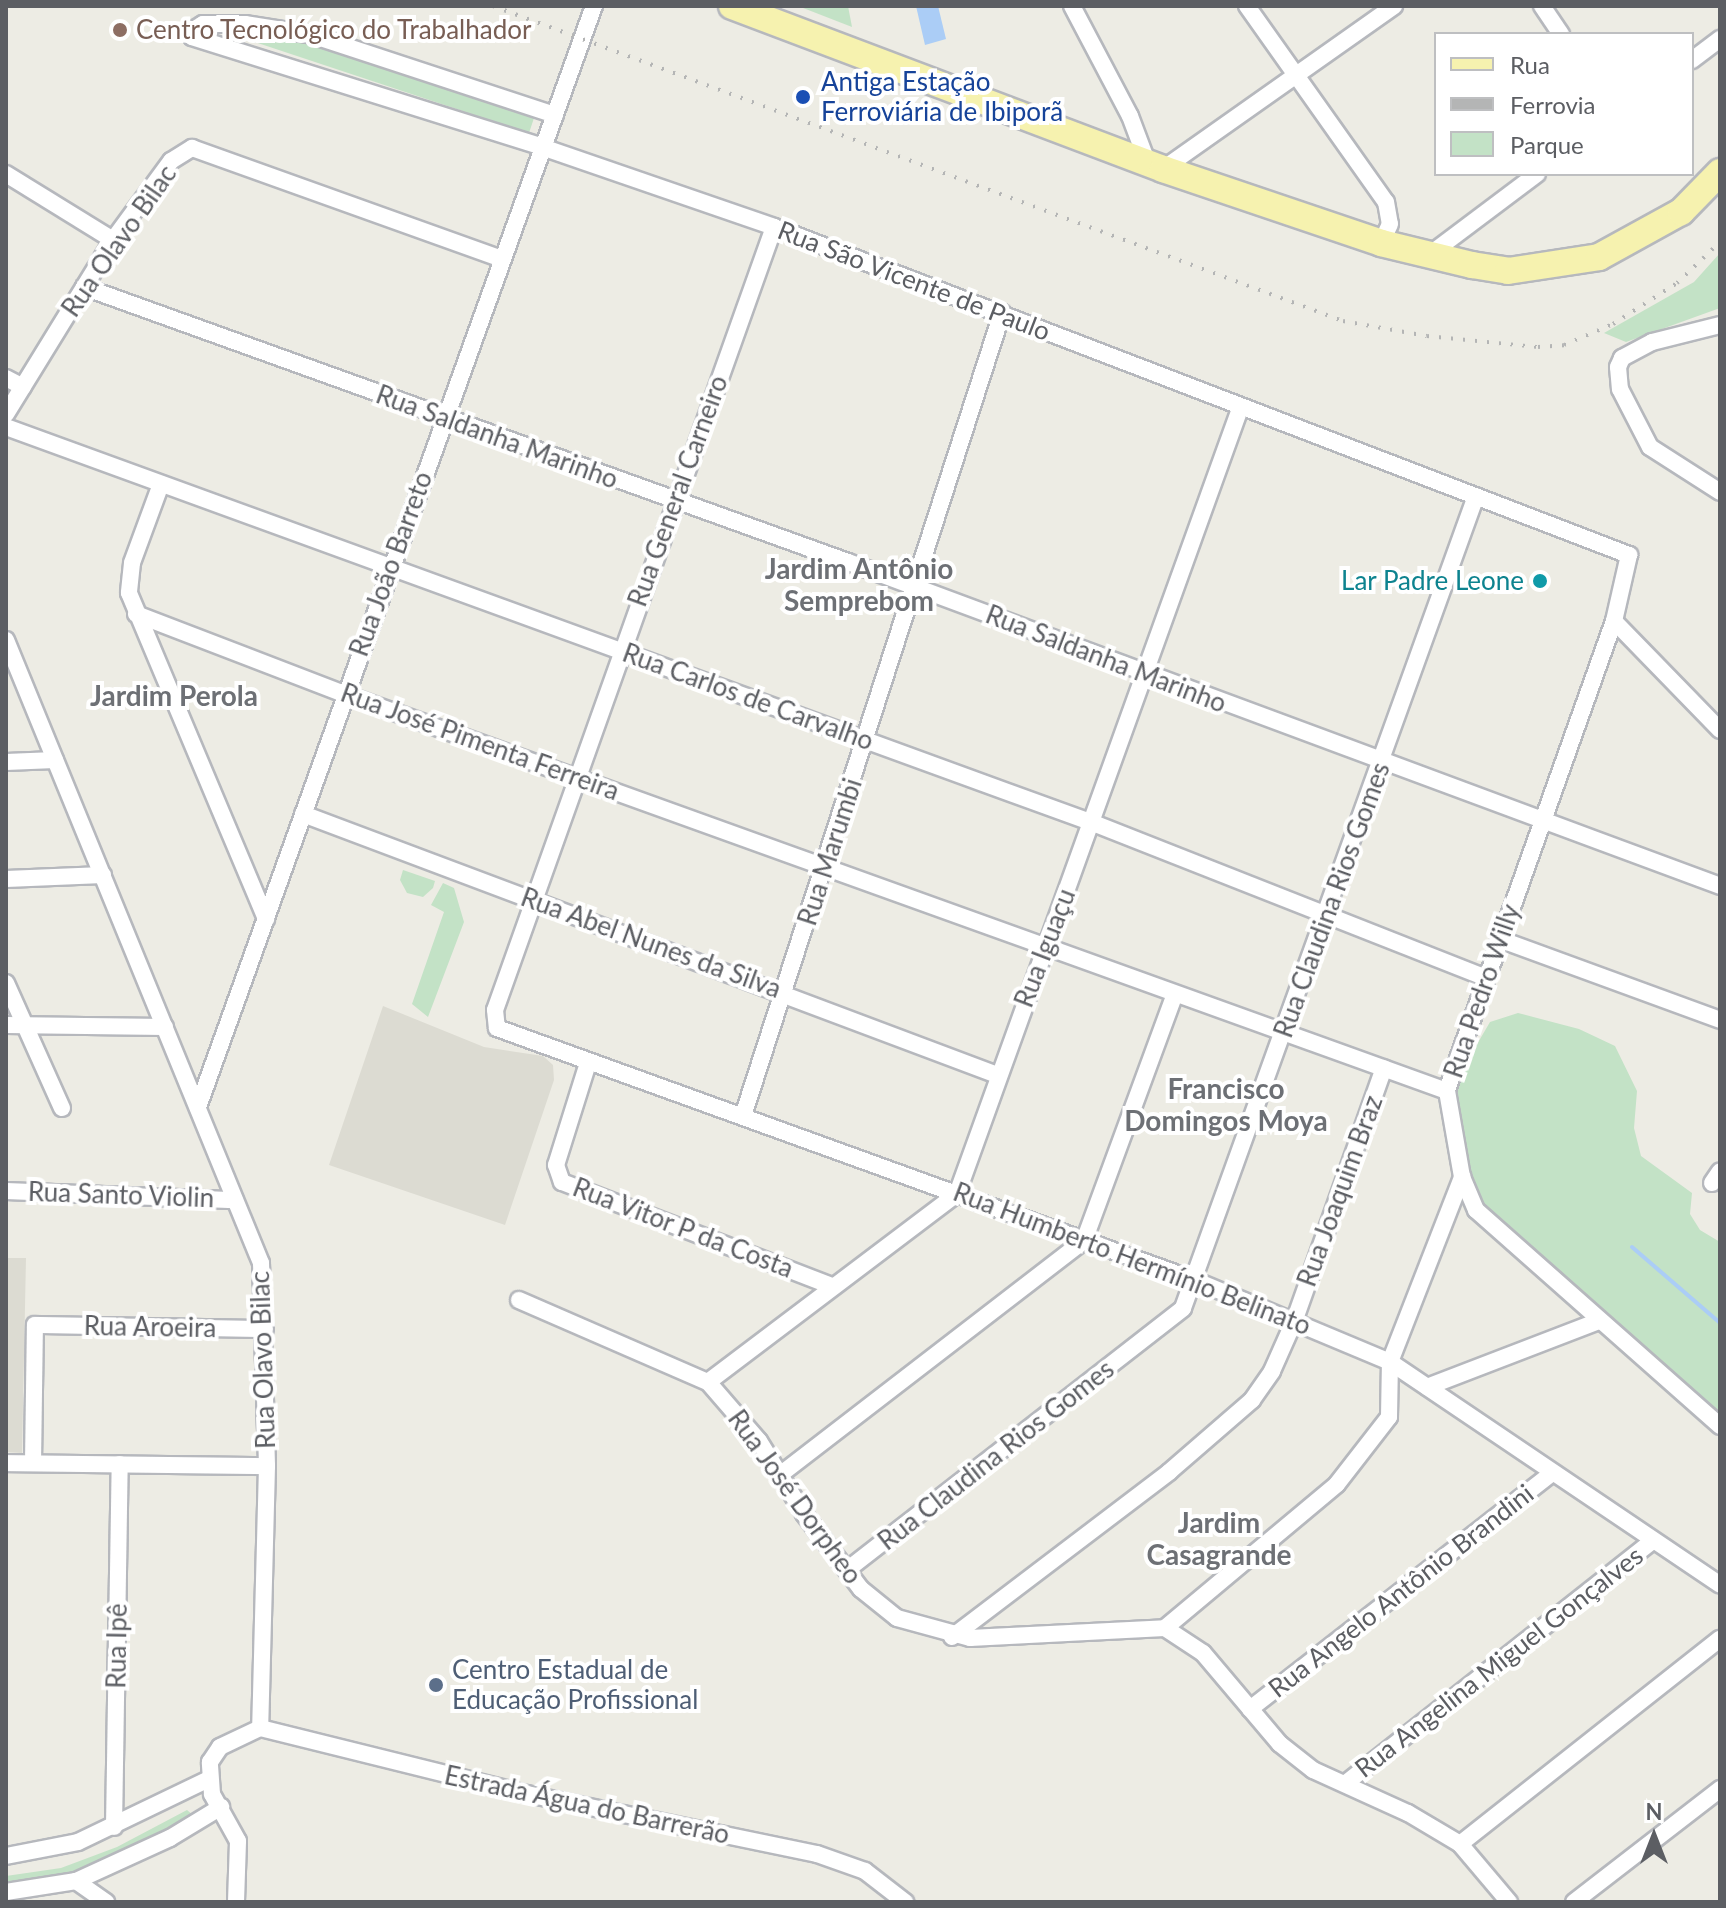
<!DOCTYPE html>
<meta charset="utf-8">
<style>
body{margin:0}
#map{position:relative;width:1726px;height:1908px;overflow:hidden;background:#edece4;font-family:Lato,sans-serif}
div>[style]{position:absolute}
.education>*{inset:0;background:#dcdbd2}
.green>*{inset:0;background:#c3e2c6}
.water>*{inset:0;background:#abcdf6}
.stream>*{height:4px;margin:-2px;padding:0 2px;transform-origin:2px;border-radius:2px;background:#abcdf6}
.roads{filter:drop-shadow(2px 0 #b6b8bd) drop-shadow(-2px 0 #b6b8bd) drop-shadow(0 2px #b6b8bd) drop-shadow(0 -2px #b6b8bd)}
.minor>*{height:16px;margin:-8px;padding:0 8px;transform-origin:8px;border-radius:8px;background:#fff}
.primary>*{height:26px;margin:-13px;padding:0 13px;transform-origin:13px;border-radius:13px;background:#f6f2af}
.rail>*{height:4px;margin-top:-2px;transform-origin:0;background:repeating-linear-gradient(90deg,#b4b5b5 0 2px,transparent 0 12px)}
.dots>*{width:22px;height:22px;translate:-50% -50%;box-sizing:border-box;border:4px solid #fff;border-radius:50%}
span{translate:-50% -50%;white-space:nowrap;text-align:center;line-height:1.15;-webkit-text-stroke:8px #fff;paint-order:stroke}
.education-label{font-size:26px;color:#785e54}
.left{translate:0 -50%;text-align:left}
.transit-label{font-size:26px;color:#164399}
.street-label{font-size:26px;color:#5c5e63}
.culture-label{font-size:26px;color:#0d838f}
.right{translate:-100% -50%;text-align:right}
.service-label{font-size:26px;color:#4e5e75}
.neighbourhood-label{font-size:28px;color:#6d7075;font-weight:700}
.frame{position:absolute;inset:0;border:8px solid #5c5e63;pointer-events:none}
.legend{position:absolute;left:1434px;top:32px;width:260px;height:144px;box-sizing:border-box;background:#fff;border:2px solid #bebfc1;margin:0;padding:10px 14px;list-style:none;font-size:24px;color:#5c5e63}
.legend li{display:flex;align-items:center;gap:16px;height:40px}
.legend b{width:40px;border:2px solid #bebfc1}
.north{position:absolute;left:1614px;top:1796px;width:80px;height:80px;-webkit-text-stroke:6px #fff;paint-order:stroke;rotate:0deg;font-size:22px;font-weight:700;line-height:32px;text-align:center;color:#5c5e63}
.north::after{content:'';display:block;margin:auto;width:28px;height:36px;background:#5c5e63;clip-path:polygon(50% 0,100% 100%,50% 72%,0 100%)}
</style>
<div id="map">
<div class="education">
<i style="clip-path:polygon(383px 1006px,484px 1047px,543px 1056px,553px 1065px,554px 1080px,505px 1225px,329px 1165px)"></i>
<i style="clip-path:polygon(6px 1258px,26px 1258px,22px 1453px,6px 1452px)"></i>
</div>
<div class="green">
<i style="clip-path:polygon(798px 6px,848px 6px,852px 27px)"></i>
<i style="clip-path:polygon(222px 31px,278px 32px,536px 112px,529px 133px)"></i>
<i style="clip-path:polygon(1720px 253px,1720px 308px,1626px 342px,1604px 333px,1694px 282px)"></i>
<i style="clip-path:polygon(403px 870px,435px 881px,433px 888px,423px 897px,407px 893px,400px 880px)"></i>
<i style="clip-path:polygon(443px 883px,454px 888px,464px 922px,428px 1017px,412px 1004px,444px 912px,431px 905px)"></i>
<i style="clip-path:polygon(1518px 1013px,1579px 1029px,1615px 1046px,1637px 1091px,1634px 1128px,1641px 1156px,1692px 1193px,1690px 1214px,1700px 1230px,1720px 1242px,1720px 1418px,1477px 1208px,1449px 1092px,1490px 1022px)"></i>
<i style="clip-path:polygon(187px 1810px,194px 1816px,117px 1859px,62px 1878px,6px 1886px,6px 1876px,61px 1868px,117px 1847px)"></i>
</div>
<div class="water">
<i style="clip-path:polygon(916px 6px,938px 6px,946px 39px,925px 45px)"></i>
</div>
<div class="stream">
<i style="left:1632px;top:1247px;width:116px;rotate:40.8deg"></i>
</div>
<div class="roads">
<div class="minor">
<i style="left:1072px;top:6px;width:124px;rotate:62.2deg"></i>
<i style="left:1130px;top:116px;width:51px;rotate:69.4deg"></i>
<i style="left:1247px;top:6px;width:240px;rotate:54.7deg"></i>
<i style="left:1386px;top:202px;width:22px;rotate:80deg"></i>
<i style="left:1390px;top:224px;width:21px;rotate:115deg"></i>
<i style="left:1542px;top:6px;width:34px;rotate:56deg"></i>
<i style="left:1692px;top:60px;width:35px;rotate:-37deg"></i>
<i style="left:555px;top:115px;width:260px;rotate:-161.8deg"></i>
<i style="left:308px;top:34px;width:64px;rotate:-171deg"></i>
<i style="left:245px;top:24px;width:42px;rotate:180deg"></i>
<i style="left:203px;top:24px;width:13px;rotate:148deg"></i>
<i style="left:192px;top:31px;width:6px;rotate:90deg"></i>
<i style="left:192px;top:37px;width:367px;rotate:17.4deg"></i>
<i style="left:542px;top:147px;width:245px;rotate:19deg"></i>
<i style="left:774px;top:227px;width:916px;rotate:20.99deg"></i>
<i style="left:1629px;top:555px;width:68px;rotate:102.8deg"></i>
<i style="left:1614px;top:621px;width:499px;rotate:109.6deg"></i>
<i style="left:1447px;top:1091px;width:87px;rotate:80.1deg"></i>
<i style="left:1462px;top:1177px;width:36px;rotate:67deg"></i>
<i style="left:1476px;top:1210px;width:326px;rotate:41.5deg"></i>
<i style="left:1163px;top:169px;width:283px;rotate:-35.2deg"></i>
<i style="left:6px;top:174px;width:126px;rotate:31.7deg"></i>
<i style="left:774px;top:227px;width:831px;rotate:109.61deg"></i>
<i style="left:495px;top:1010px;width:18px;rotate:84deg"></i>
<i style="left:497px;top:1028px;width:741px;rotate:19.88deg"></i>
<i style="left:1194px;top:1280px;width:212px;rotate:22.7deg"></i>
<i style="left:1390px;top:1362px;width:398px;rotate:34deg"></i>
<i style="left:1429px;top:255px;width:135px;rotate:-36.9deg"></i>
<i style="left:84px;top:287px;width:812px;rotate:19.8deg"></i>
<i style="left:848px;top:562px;width:930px;rotate:20.38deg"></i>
<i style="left:1720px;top:325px;width:70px;rotate:166deg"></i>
<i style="left:1652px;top:342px;width:34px;rotate:152deg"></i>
<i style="left:1622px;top:358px;width:10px;rotate:114deg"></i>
<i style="left:1618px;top:367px;width:22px;rotate:85deg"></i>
<i style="left:1620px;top:389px;width:65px;rotate:62.7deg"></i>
<i style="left:1650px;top:447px;width:83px;rotate:32.7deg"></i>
<i style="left:6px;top:378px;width:19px;rotate:28deg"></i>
<i style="left:6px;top:414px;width:204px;rotate:-58.4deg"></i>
<i style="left:113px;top:240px;width:98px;rotate:-53.7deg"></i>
<i style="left:171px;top:161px;width:25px;rotate:-32deg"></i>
<i style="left:192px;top:148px;width:327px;rotate:19.7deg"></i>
<i style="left:6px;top:427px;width:1157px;rotate:20.02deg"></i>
<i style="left:1093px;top:823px;width:422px;rotate:21.5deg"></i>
<i style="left:161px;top:484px;width:84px;rotate:110.2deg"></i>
<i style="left:132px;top:563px;width:30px;rotate:96deg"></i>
<i style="left:129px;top:593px;width:354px;rotate:67.2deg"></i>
<i style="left:136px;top:614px;width:223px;rotate:21deg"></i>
<i style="left:344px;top:694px;width:1172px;rotate:19.8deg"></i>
<i style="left:1614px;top:621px;width:152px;rotate:45.8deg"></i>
<i style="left:6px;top:640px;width:673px;rotate:67.74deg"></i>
<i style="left:261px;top:1263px;width:203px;rotate:88.3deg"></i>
<i style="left:267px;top:1466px;width:262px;rotate:91.5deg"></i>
<i style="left:6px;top:762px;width:49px;rotate:-2.3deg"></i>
<i style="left:303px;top:814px;width:741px;rotate:20.61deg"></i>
<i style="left:6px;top:879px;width:97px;rotate:-2.4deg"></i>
<i style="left:1499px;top:939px;width:235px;rotate:20.1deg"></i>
<i style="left:6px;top:983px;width:137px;rotate:65.9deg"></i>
<i style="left:6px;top:1025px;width:159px;rotate:0.7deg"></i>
<i style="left:588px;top:1063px;width:107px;rotate:107.4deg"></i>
<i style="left:556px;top:1165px;width:18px;rotate:71deg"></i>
<i style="left:562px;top:1182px;width:288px;rotate:21.1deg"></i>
<i style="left:198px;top:1107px;width:1170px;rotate:-70.22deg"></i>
<i style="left:743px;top:1116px;width:844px;rotate:-72.12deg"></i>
<i style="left:1712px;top:1183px;width:14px;rotate:-56deg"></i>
<i style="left:6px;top:1191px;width:229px;rotate:2.3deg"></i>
<i style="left:519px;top:1300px;width:206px;rotate:23.5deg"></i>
<i style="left:708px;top:1382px;width:78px;rotate:49.2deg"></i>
<i style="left:759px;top:1441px;width:86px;rotate:58.3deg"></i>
<i style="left:804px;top:1514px;width:94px;rotate:52.8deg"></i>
<i style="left:861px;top:1589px;width:46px;rotate:38.9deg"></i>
<i style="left:897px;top:1618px;width:76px;rotate:15.3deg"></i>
<i style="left:970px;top:1638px;width:195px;rotate:-2.9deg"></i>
<i style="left:1165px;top:1628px;width:45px;rotate:33.3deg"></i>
<i style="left:1203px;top:1653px;width:119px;rotate:49.8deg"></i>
<i style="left:1280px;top:1744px;width:42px;rotate:38.2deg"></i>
<i style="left:1313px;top:1770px;width:104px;rotate:24.4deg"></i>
<i style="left:1408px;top:1813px;width:61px;rotate:30.8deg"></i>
<i style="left:1460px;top:1844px;width:76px;rotate:49.8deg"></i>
<i style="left:708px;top:1382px;width:312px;rotate:-37.1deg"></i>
<i style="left:957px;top:1194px;width:834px;rotate:-70.18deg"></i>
<i style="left:1427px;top:1387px;width:184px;rotate:-21deg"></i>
<i style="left:6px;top:1463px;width:261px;rotate:0.7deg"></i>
<i style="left:33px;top:1463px;width:138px;rotate:-89.2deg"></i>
<i style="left:35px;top:1325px;width:230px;rotate:1deg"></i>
<i style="left:781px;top:1474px;width:382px;rotate:-37.6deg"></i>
<i style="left:1084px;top:1241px;width:263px;rotate:-69.8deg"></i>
<i style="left:847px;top:1570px;width:426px;rotate:-37.9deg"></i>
<i style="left:1183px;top:1308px;width:863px;rotate:-70.16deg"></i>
<i style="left:1165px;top:1628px;width:224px;rotate:-39.9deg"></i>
<i style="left:1337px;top:1484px;width:85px;rotate:-52.2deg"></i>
<i style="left:1389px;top:1417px;width:55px;rotate:-89deg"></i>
<i style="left:1390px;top:1362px;width:199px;rotate:-68.7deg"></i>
<i style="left:952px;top:1637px;width:273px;rotate:-37.2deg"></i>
<i style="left:1169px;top:1472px;width:110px;rotate:-40.9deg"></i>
<i style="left:1252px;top:1400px;width:35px;rotate:-55deg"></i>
<i style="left:1272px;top:1371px;width:57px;rotate:-66.1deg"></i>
<i style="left:1295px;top:1319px;width:266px;rotate:-70.5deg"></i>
<i style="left:1250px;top:1709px;width:383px;rotate:-38deg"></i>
<i style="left:260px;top:1728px;width:275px;rotate:13.9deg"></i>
<i style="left:527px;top:1794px;width:296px;rotate:11.7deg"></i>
<i style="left:817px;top:1854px;width:51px;rotate:19.5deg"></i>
<i style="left:865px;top:1871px;width:51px;rotate:37.8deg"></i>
<i style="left:1346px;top:1783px;width:390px;rotate:-38.3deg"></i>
<i style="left:114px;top:1827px;width:363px;rotate:-89.1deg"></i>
<i style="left:1460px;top:1844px;width:331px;rotate:-38.3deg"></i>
<i style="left:6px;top:1856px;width:73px;rotate:-11deg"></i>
<i style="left:78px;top:1842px;width:145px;rotate:-25.7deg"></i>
<i style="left:76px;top:1881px;width:37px;rotate:35deg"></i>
<i style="left:6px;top:1892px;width:71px;rotate:-8.9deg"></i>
<i style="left:76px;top:1881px;width:103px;rotate:-24.6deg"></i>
<i style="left:170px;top:1838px;width:60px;rotate:-31.3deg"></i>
<i style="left:236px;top:1902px;width:61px;rotate:-88.1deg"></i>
<i style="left:238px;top:1841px;width:54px;rotate:-119deg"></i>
<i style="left:212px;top:1794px;width:32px;rotate:-94deg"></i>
<i style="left:210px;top:1762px;width:18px;rotate:-56deg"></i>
<i style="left:220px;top:1747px;width:44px;rotate:-25.4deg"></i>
<i style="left:1574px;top:1902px;width:185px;rotate:-37.7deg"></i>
</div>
<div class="primary">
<i style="left:732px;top:6px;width:461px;rotate:20.7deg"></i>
<i style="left:1163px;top:169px;width:230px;rotate:18.7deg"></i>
<i style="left:1381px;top:243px;width:94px;rotate:13.6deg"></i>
<i style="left:1472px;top:265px;width:36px;rotate:9deg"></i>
<i style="left:1508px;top:271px;width:92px;rotate:-8.7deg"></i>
<i style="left:1599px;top:257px;width:94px;rotate:-28.8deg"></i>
<i style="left:1681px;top:212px;width:56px;rotate:-45.7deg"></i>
</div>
</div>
<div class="rail">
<i style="left:493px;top:6px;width:906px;rotate:20.33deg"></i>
<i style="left:1343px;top:321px;width:85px;rotate:10.1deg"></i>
<i style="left:1427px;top:336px;width:112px;rotate:5.7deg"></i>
<i style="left:1538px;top:347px;width:26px;rotate:-4deg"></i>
<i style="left:1564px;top:345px;width:53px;rotate:-23.2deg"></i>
<i style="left:1613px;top:324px;width:76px;rotate:-32.6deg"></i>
<i style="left:1677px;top:283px;width:59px;rotate:-43.6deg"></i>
</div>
<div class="dots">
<i style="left:120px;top:30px;background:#8d6e63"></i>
<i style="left:803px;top:97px;background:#1a4fb4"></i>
<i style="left:1540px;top:581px;background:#0f9aa8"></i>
<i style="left:436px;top:1685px;background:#5c6f8a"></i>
</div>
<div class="education-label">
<span class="left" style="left:136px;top:30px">Centro Tecnológico do Trabalhador</span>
</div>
<div class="transit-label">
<span class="left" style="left:821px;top:97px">Antiga Estação<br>Ferroviária de Ibiporã</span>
</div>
<div class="street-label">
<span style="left:119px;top:241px;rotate:-55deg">Rua Olavo Bilac</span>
<span style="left:914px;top:281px;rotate:21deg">Rua São Vicente de Paulo</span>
<span style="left:497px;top:437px;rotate:20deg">Rua Saldanha Marinho</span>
<span style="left:678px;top:491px;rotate:-70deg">Rua General Carneiro</span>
<span style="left:391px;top:564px;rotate:-70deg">Rua João Barreto</span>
<span style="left:1106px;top:659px;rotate:21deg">Rua Saldanha Marinho</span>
<span style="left:748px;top:697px;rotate:20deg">Rua Carlos de Carvalho</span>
<span style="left:480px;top:742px;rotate:20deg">Rua José Pimenta Ferreira</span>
<span style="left:830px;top:852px;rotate:-72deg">Rua Marumbi</span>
<span style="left:1332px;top:900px;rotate:-70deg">Rua Claudina Rios Gomes</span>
<span style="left:651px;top:943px;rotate:20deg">Rua Abel Nunes da Silva</span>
<span style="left:1045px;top:948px;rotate:-69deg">Rua Iguaçu</span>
<span style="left:1482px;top:991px;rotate:-71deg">Rua Pedro Willy</span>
<span style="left:1340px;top:1191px;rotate:-70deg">Rua Joaquim Braz</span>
<span style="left:121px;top:1195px;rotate:2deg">Rua Santo Violin</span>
<span style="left:683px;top:1228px;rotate:21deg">Rua Vitor P da Costa</span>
<span style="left:1132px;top:1259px;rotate:21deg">Rua Humberto Hermínio Belinato</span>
<span style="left:150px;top:1327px;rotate:1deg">Rua Aroeira</span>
<span style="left:263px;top:1360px;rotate:-92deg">Rua Olavo Bilac</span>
<span style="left:996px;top:1455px;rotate:-38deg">Rua Claudina Rios Gomes</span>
<span style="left:795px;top:1497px;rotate:54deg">Rua José Dorpheo</span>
<span style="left:1401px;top:1591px;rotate:-38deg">Rua Angelo Antônio Brandini</span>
<span style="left:117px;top:1646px;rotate:-89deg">Rua Ipê</span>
<span style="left:1499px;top:1662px;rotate:-38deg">Rua Angelina Miguel Gonçalves</span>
<span style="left:587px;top:1805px;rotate:12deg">Estrada Água do Barrerão</span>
</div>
<div class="culture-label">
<span class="right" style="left:1524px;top:581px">Lar Padre Leone</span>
</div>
<div class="service-label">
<span class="left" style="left:452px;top:1685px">Centro Estadual de<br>Educação Profissional</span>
</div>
<div class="neighbourhood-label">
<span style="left:859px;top:584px">Jardim Antônio<br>Semprebom</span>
<span style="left:174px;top:695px">Jardim Perola</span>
<span style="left:1226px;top:1104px">Francisco<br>Domingos Moya</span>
<span style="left:1219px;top:1538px">Jardim<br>Casagrande</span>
</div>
<div class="frame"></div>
<ul class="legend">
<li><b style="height:10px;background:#f6f2af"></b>Rua</li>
<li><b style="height:10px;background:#b4b5b5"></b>Ferrovia</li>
<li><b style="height:22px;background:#c3e2c6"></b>Parque</li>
</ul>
<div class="north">N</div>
</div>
